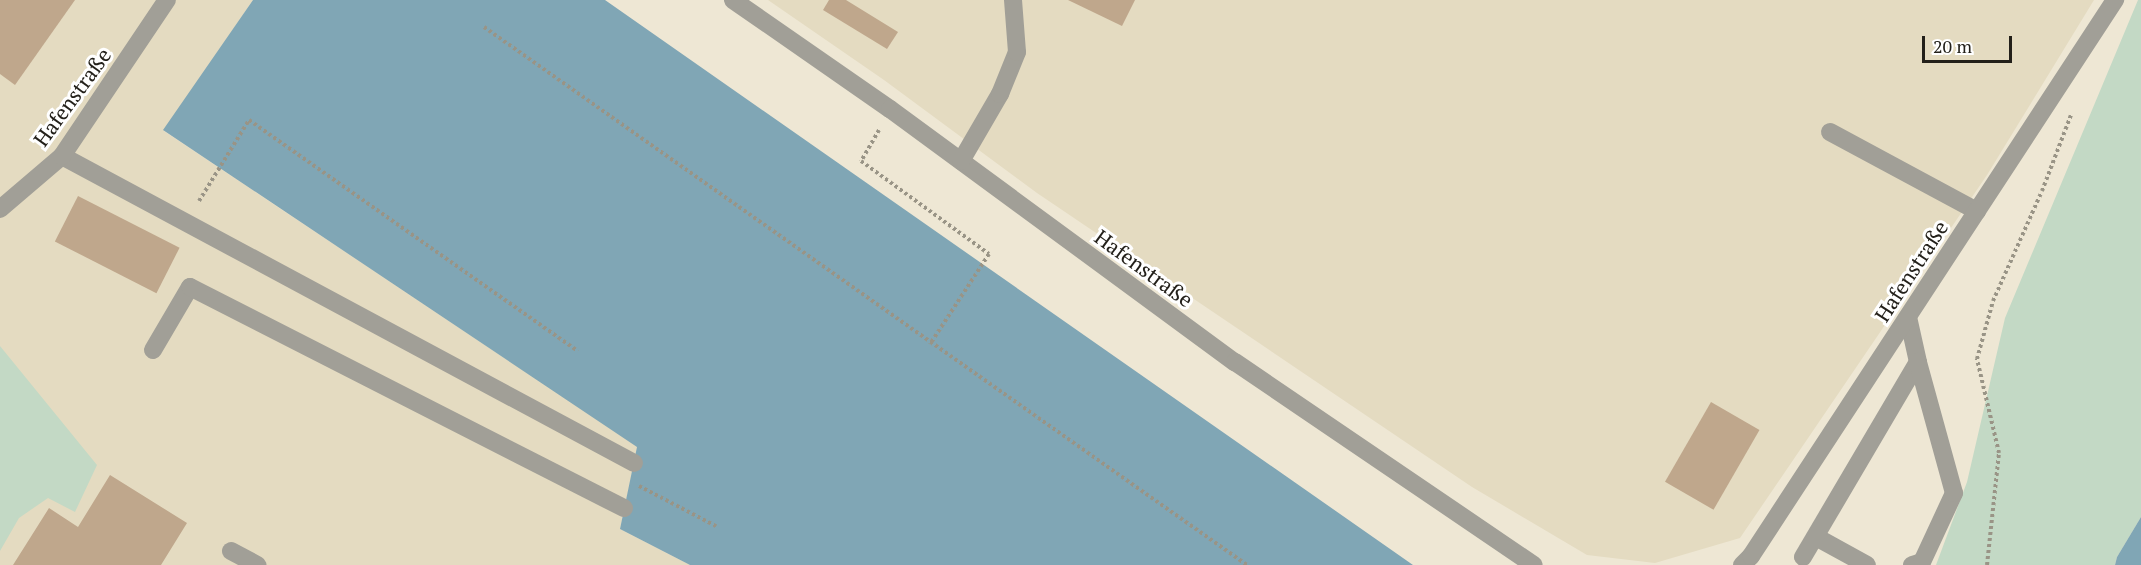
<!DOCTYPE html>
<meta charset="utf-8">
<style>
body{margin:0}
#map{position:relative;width:2141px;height:565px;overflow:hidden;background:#eee7d4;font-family:"PT Serif",serif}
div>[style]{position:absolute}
.built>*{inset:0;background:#e4dbc1}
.green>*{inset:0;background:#c3d9c5}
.water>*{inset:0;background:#80a6b5}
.building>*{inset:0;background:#bfa78c;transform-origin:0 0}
.path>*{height:4px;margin-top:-2px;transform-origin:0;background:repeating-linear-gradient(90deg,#999486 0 3px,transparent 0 6px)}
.minor>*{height:18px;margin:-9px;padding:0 9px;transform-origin:9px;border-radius:9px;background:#a19f97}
span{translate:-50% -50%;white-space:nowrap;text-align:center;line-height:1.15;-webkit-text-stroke:6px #fff;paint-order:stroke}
.street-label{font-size:21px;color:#23201a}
.scale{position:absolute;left:1922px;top:36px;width:90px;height:27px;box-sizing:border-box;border:3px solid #23201a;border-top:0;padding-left:8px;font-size:18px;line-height:21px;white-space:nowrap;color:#23201a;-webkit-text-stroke:4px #fff;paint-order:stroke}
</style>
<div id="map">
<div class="built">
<i style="clip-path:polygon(0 0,253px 0,164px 131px,638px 447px,620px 529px,690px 565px,0 565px)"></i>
<i style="clip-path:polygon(768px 0,2094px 0,1987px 175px,1740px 538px,1655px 563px,1587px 555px,1472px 487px,1037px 193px,884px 80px)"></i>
</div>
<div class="green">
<i style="clip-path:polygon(2138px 0,2141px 0,2141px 517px,2117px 557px,2115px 565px,1936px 565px,1967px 482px,2005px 318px)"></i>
<i style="clip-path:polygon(0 346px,97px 465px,75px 512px,48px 498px,19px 518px,0 551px)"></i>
</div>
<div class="water">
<i style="clip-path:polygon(253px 0,605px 0,1413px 565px,690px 565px,620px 529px,637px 447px,163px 130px)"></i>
<i style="clip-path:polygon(2141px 517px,2141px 565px,2115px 565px,2117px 557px)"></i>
</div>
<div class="building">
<i style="clip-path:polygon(0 0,75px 0,15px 85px,0 74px)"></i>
<i style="clip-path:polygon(829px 0,846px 0,898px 32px,887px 49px,823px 10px)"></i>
<i style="clip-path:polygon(1068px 0,1135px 0,1122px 26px)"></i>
<i style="left:78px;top:196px;width:114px;height:51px;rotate:27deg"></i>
<i style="left:1711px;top:402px;width:56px;height:92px;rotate:30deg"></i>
<i style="clip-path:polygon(110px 475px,187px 523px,161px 565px,13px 565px,49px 508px,78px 527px)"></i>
</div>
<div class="path">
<i style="left:484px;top:27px;width:934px;rotate:35.19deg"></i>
<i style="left:879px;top:130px;width:36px;rotate:120deg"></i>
<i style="left:861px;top:161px;width:158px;rotate:36deg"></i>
<i style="left:989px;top:254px;width:108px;rotate:123.2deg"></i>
<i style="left:199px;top:201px;width:95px;rotate:-58.3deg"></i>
<i style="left:249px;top:120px;width:402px;rotate:35.1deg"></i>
<i style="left:639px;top:486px;width:87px;rotate:27.5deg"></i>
<i style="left:1987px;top:565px;width:113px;rotate:-83.9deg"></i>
<i style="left:1999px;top:453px;width:97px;rotate:-103.2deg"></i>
<i style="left:1977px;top:359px;width:60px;rotate:-74.6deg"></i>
<i style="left:1993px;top:301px;width:120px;rotate:-66deg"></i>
<i style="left:2042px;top:191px;width:81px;rotate:-69.1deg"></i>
</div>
<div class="minor">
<i style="left:733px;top:0;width:191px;rotate:34.8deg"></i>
<i style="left:890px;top:109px;width:428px;rotate:36.3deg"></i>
<i style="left:1235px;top:362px;width:361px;rotate:34.2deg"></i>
<i style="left:1830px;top:132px;width:167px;rotate:28.3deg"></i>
<i style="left:62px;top:156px;width:649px;rotate:28.22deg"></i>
<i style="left:961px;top:161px;width:78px;rotate:-59.8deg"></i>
<i style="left:1000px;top:94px;width:45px;rotate:-68deg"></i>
<i style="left:1017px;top:52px;width:52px;rotate:-94.4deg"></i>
<i style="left:0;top:209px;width:82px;rotate:-40.5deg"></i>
<i style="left:62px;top:156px;width:188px;rotate:-56.1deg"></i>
<i style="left:153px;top:350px;width:73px;rotate:-59.6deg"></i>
<i style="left:190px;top:287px;width:487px;rotate:27deg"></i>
<i style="left:1816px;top:537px;width:58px;rotate:28.8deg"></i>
<i style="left:231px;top:551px;width:30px;rotate:28deg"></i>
<i style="left:1803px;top:557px;width:226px;rotate:-59.5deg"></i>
<i style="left:1918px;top:362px;width:46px;rotate:-102.5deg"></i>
<i style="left:1742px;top:565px;width:13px;rotate:-45deg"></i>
<i style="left:1751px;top:556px;width:665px;rotate:-56.79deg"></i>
<i style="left:1912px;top:565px;width:10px;rotate:-17deg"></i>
<i style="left:1922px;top:562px;width:76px;rotate:-65.1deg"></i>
<i style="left:1954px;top:493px;width:136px;rotate:-105.4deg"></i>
</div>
<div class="street-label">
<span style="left:72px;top:97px;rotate:-54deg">Hafenstraße</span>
<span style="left:1144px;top:268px;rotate:36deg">Hafenstraße</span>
<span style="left:1911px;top:271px;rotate:-57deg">Hafenstraße</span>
</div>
<div class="scale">20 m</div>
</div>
